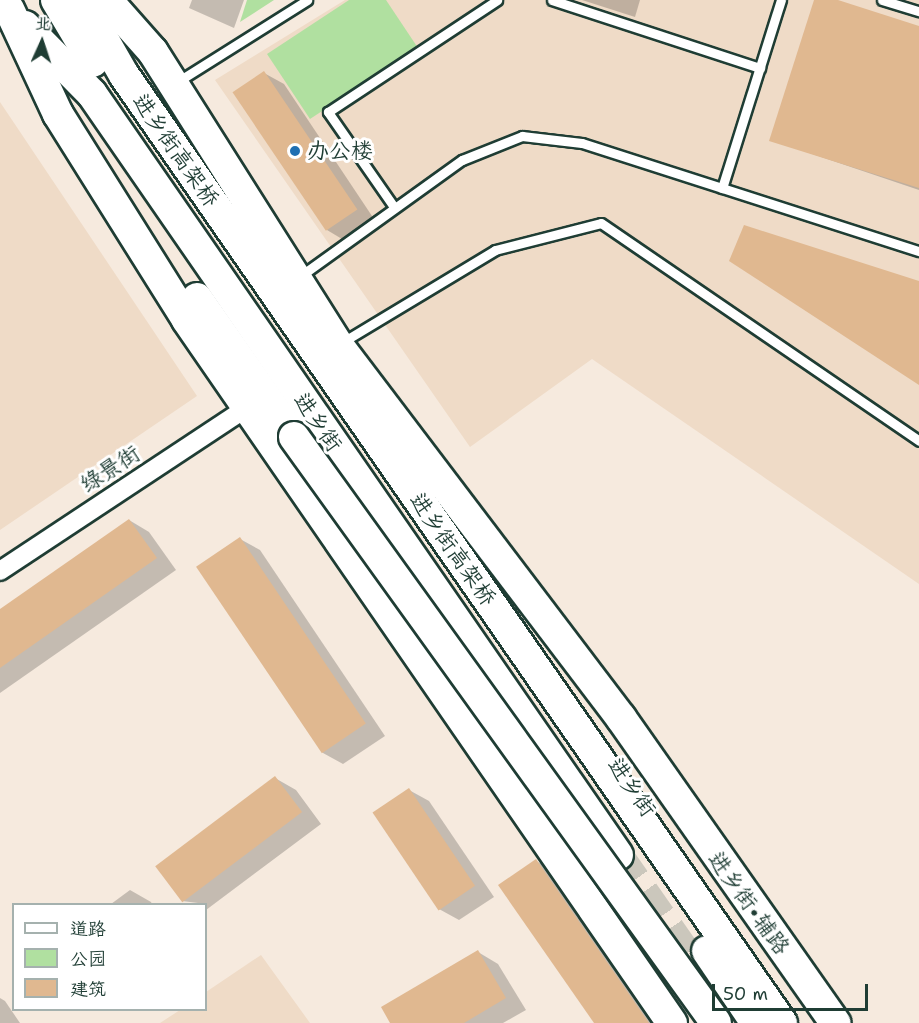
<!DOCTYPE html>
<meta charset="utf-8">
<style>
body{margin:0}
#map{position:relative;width:919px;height:1023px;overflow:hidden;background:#f6eade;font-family:"Shantell Sans","LXGW WenKai TC",sans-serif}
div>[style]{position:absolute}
.built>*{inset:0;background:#efdbc7}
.green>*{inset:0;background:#b0e0a0}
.shadow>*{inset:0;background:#0003}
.building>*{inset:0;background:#e0b890;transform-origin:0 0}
.trunk-tunnel>*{height:30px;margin-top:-15px;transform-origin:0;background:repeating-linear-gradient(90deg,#cbc7bc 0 30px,transparent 0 45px)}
.roads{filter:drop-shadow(2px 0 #1f3d34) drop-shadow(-2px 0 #1f3d34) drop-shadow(0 2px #1f3d34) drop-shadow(0 -2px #1f3d34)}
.service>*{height:9px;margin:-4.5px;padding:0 4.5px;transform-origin:4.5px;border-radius:4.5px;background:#fff}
.minor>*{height:18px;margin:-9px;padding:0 9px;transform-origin:9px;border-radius:9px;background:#fff}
.trunk>*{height:30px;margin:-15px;padding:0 15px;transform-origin:15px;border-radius:15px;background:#fff}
.bridges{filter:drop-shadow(2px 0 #1f3d34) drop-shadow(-2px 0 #1f3d34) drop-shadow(0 2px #1f3d34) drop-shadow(0 -2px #1f3d34)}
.trunk-bridge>*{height:30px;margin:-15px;padding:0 15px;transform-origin:15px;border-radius:15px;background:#fff}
.dots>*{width:16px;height:16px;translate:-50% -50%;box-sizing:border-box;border:3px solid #fff;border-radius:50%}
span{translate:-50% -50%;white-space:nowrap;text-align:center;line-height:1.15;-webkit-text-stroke:6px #fff;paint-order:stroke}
.street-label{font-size:22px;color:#1f3d34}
.poi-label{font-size:22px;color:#1f3d34}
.left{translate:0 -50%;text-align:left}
.legend{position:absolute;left:12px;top:903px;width:195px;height:108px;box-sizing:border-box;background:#fff;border:2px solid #a5b1ae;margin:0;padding:8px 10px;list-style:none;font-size:18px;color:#1f3d34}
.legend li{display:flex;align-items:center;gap:12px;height:30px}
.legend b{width:30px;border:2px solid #a5b1ae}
.north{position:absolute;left:12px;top:12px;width:60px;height:60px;-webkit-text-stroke:4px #fff;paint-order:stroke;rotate:3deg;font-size:16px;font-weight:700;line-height:24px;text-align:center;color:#1f3d34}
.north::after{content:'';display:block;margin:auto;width:21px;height:27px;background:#1f3d34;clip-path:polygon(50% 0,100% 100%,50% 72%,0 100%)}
.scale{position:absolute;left:712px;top:984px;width:156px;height:27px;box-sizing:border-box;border:3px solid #1f3d34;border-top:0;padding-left:8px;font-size:18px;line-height:21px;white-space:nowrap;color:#1f3d34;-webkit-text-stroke:4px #fff;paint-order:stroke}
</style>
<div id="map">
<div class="built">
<i style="clip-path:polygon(345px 0,919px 0,919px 584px,592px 359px,470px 447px,215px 80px)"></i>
<i style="clip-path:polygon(0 102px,197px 396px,0 530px)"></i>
<i style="clip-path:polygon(261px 955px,310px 1023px,160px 1023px,180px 1010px,206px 1010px,206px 992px)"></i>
</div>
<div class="green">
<i style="clip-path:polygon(247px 0,274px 0,240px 22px)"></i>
<i style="clip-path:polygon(349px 0,386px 0,418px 48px,310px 119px,267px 54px)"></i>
</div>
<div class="shadow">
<i style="clip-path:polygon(192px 0,244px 0,234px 28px,189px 8px)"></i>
<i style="clip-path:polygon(582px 0,640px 0,635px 17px)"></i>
<i style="clip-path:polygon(816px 0,833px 0,919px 27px,919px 190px,771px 140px)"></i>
<i style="clip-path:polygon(264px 73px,284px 84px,376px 222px,347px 242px,327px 230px)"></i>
<i style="clip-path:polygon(129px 520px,149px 532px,176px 570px,0 693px,0 611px)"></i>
<i style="clip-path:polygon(240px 539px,260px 550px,385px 736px,343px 764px,323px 753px)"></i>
<i style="clip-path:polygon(275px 778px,296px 790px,321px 824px,206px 910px,206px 904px,182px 901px)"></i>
<i style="clip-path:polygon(409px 790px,429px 801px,494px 897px,459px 920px,439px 909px)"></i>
<i style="clip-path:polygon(536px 861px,556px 872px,660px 1023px,596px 1023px)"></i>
<i style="clip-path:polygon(130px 890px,151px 902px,152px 904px,111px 904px)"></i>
<i style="clip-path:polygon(478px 952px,498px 964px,526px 1010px,503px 1023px,392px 1023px)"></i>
<i style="clip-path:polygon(0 998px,5px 1001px,20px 1023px,0 1023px)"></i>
</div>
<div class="building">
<i style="clip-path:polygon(814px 0,838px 0,919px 26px,919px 188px,769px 141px)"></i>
<i style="left:264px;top:71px;width:167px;height:38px;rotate:56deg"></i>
<i style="clip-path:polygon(744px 225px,919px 281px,919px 385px,729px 261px)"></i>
<i style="clip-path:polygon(129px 519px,157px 558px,0 668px,0 609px)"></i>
<i style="left:240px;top:537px;width:225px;height:53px;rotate:56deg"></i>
<i style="left:275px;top:776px;width:45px;height:150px;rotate:53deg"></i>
<i style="left:409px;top:788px;width:118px;height:44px;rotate:56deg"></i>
<i style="clip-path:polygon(536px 859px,649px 1023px,594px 1023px,498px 885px)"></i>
<i style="clip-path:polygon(478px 950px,506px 998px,464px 1023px,390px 1023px,381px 1007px)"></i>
</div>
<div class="trunk-tunnel">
<i style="left:618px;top:855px;width:205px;rotate:55.1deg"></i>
</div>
<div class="roads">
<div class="service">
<i style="left:552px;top:0;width:219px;rotate:18.1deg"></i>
<i style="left:882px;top:0;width:39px;rotate:17deg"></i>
<i style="left:177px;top:82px;width:154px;rotate:-32.2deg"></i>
<i style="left:722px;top:188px;width:197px;rotate:-72.6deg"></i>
<i style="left:394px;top:207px;width:116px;rotate:-124.8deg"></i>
<i style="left:328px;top:112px;width:203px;rotate:-33.5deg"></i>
<i style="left:299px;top:277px;width:201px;rotate:-35.7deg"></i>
<i style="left:462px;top:160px;width:65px;rotate:-21.8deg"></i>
<i style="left:522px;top:136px;width:60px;rotate:6.7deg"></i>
<i style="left:582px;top:143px;width:354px;rotate:17.8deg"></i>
<i style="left:341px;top:343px;width:180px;rotate:-31.1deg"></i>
<i style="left:495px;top:250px;width:109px;rotate:-14.3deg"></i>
<i style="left:601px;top:223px;width:386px;rotate:34.4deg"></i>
</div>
<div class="minor">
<i style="left:0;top:571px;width:295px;rotate:-33.5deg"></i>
</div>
<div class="trunk">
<i style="left:56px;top:0;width:72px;rotate:59.2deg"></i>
<i style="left:81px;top:0;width:86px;rotate:60.2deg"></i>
<i style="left:124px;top:75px;width:1154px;rotate:55.24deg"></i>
<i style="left:107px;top:0;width:69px;rotate:48.5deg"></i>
<i style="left:153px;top:52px;width:347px;rotate:57.7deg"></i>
<i style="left:338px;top:345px;width:468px;rotate:52.8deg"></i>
<i style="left:621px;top:718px;width:373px;rotate:54.9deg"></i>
<i style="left:9px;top:9px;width:116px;rotate:65deg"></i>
<i style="left:58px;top:114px;width:243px;rotate:57.9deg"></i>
<i style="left:187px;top:320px;width:854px;rotate:55.4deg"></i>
<i style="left:25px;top:26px;width:95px;rotate:45.4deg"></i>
<i style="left:92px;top:94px;width:925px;rotate:55.35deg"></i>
<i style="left:197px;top:298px;width:169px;rotate:55.1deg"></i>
<i style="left:707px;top:951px;width:87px;rotate:55.8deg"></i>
</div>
</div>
<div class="bridges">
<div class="trunk-bridge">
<i style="left:294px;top:437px;width:722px;rotate:54.24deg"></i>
</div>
</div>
<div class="dots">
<i style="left:295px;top:151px;background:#1f6fb2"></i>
</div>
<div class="street-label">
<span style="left:176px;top:150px;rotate:55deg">进乡街高架桥</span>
<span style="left:318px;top:422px;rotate:55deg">进乡街</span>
<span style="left:110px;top:469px;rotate:-33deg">绿景街</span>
<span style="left:453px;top:549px;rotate:55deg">进乡街高架桥</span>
<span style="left:632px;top:787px;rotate:55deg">进乡街</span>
<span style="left:749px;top:903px;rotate:54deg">进乡街•辅路</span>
</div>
<div class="poi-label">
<span class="left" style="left:307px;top:151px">办公楼</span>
</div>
<ul class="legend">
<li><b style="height:8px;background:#fff"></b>道路</li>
<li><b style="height:16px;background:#b0e0a0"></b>公园</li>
<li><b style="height:16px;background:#e0b890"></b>建筑</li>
</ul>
<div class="north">北</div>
<div class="scale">50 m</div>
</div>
